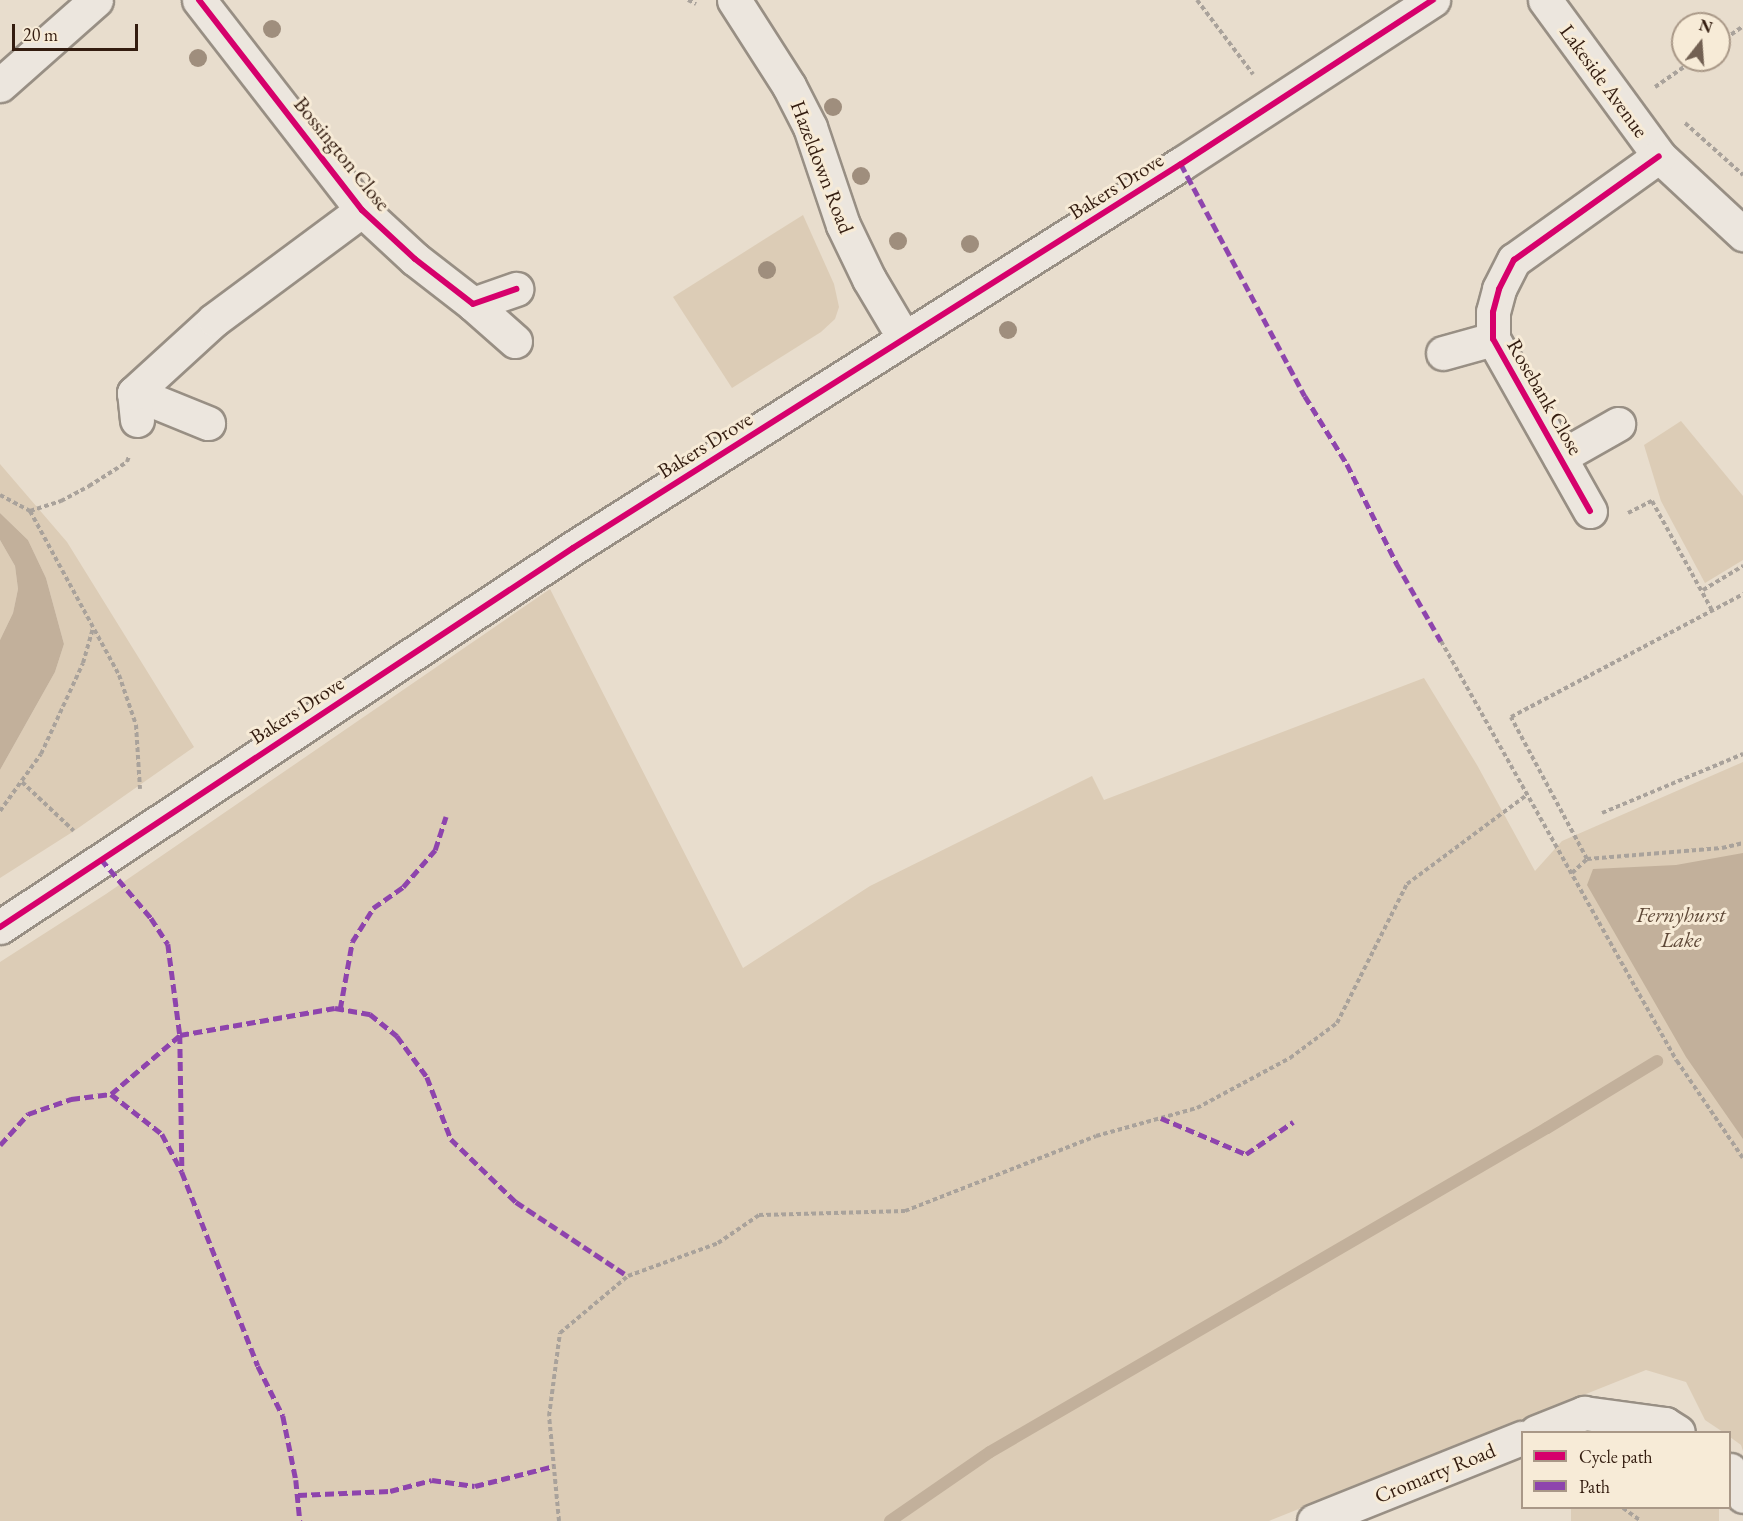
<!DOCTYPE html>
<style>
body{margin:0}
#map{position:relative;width:1743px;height:1521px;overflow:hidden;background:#e8ddcd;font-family:"EB Garamond",serif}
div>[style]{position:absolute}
.green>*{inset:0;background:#dcccb6;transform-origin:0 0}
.water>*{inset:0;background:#c2b09b}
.stream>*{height:12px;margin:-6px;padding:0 6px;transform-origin:6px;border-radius:6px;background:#c2b09b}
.path>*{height:4px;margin-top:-2px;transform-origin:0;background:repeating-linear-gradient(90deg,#a9a29b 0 4.5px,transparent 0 7.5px)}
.roads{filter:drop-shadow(2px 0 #988f84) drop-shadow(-2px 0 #988f84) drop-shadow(0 2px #988f84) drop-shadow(0 -2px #988f84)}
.minor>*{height:33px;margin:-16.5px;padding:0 16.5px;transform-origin:16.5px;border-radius:16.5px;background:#ece6de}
.quiet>*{height:4.5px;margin-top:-2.25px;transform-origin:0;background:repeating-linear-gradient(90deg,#8e44ad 0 9px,transparent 0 13.5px)}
.cycleway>*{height:6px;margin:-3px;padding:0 3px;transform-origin:3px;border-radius:3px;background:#d6006c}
.trees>*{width:18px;height:18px;margin:-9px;border-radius:50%;background:#9f8e7d}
span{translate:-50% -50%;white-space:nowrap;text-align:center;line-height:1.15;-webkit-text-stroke:6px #f7ebd7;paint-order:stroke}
.street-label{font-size:21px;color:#331c0f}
.water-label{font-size:22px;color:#5f4938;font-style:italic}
.legend{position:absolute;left:1521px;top:1431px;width:210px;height:78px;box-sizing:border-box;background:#f7ebd7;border:2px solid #a99887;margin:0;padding:8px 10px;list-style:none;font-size:18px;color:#331c0f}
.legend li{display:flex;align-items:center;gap:12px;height:30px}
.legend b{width:30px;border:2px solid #a99887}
.north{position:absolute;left:1671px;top:12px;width:60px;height:60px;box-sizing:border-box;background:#f7ebd7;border:2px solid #a99887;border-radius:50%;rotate:17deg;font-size:16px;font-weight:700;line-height:24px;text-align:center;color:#331c0f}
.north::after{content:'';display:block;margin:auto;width:21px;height:27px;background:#726052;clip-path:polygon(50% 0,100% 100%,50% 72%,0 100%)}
.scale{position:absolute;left:12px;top:24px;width:126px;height:27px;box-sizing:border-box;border:3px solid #331c0f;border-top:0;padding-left:8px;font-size:18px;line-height:21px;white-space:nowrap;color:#331c0f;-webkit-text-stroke:4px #f7ebd7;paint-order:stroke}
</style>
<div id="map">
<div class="green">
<i style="clip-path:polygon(803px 215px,834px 284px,839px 307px,835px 319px,821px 332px,732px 388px,673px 297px)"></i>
<i style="clip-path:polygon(1681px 421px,1743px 496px,1743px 560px,1705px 583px,1661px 501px,1644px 445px)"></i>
<i style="clip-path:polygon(0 464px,67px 542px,194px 747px,74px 831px,0 878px,0 770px,55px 672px,64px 644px,46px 578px,28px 540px,0 513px)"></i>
<i style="clip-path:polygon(0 540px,15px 566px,18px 589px,13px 613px,0 640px)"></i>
<i style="clip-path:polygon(550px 589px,743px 968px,870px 886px,1092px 776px,1104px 800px,1424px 678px,1477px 765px,1535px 871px,1562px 841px,1743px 762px,1743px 1451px,1741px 1445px,1730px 1437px,1730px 1432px,1723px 1432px,1705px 1420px,1686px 1382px,1646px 1370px,1269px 1521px,0 1521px,0 962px,106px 894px)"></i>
<i style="left:1571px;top:1508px;width:148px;height:14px"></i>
</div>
<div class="water">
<i style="clip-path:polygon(0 513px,28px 540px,46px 578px,64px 644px,55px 672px,0 770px,0 640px,13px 613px,18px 589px,15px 566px,0 540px)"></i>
<i style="clip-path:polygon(1743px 853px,1743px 1139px,1686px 1057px,1587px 885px,1593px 869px,1676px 865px)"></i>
</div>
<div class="stream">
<i style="left:890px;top:1521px;width:121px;rotate:-34.6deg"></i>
<i style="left:990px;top:1452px;width:644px;rotate:-30.19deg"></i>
<i style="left:1547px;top:1128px;width:129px;rotate:-31.3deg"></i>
</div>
<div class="path">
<i style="left:688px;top:0;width:9px;rotate:27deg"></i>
<i style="left:1197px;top:0;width:93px;rotate:52.9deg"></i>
<i style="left:1719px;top:43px;width:29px;rotate:-35deg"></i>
<i style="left:1655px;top:87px;width:47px;rotate:-34.7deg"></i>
<i style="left:1685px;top:123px;width:78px;rotate:41.9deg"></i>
<i style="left:0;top:495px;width:34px;rotate:28deg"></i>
<i style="left:30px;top:511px;width:187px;rotate:61.5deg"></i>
<i style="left:119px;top:675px;width:53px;rotate:71.2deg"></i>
<i style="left:136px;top:725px;width:64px;rotate:86.4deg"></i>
<i style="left:30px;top:511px;width:33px;rotate:-18deg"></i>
<i style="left:61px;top:501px;width:32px;rotate:-28deg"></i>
<i style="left:89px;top:486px;width:45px;rotate:-32.3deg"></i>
<i style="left:127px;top:462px;width:6px;rotate:-72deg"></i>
<i style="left:1628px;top:513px;width:27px;rotate:-27deg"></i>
<i style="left:1652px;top:501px;width:124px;rotate:61.2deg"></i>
<i style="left:1703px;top:590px;width:47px;rotate:-31deg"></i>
<i style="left:1441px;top:641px;width:482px;rotate:60.7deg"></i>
<i style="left:1677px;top:1061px;width:117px;rotate:55.8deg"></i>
<i style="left:22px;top:782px;width:71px;rotate:43.3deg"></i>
<i style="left:0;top:811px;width:70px;rotate:-54.3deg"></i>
<i style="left:41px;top:754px;width:100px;rotate:-65.2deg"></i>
<i style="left:83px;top:663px;width:35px;rotate:-74deg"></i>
<i style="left:1602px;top:813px;width:153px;rotate:-22.7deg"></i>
<i style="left:1587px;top:859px;width:161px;rotate:-118.2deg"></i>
<i style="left:1511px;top:717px;width:263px;rotate:-27.9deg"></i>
<i style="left:1572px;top:873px;width:21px;rotate:-43deg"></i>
<i style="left:1587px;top:859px;width:135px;rotate:-4.7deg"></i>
<i style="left:1722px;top:848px;width:22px;rotate:-13deg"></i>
<i style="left:1623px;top:1508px;width:22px;rotate:36deg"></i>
<i style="left:559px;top:1521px;width:105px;rotate:-95.4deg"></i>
<i style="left:549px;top:1416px;width:84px;rotate:-82.5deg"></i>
<i style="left:560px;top:1333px;width:89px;rotate:-40deg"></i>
<i style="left:628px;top:1276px;width:96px;rotate:-20.1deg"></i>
<i style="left:718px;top:1243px;width:50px;rotate:-34.3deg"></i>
<i style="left:759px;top:1215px;width:146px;rotate:-1.6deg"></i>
<i style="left:905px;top:1211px;width:205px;rotate:-21.4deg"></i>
<i style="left:1096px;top:1136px;width:105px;rotate:-15.5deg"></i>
<i style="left:1197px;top:1108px;width:106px;rotate:-28.3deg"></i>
<i style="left:1290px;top:1058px;width:59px;rotate:-36.7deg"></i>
<i style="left:1337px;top:1023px;width:156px;rotate:-63.3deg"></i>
<i style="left:1407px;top:884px;width:149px;rotate:-36.6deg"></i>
</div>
<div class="roads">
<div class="minor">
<i style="left:199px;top:0;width:266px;rotate:52.2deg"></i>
<i style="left:362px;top:210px;width:72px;rotate:42.8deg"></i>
<i style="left:415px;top:259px;width:73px;rotate:37.8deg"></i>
<i style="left:473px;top:304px;width:46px;rotate:-19.2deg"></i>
<i style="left:734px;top:0;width:102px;rotate:57.4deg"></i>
<i style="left:789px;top:86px;width:46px;rotate:62.9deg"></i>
<i style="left:810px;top:127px;width:103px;rotate:71.4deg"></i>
<i style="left:843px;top:225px;width:60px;rotate:64.3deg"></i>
<i style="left:869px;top:279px;width:69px;rotate:59.3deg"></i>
<i style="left:1545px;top:0;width:193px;rotate:53.8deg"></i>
<i style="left:1659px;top:156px;width:115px;rotate:42.9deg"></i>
<i style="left:0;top:85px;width:128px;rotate:-41.5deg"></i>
<i style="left:473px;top:304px;width:56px;rotate:41.4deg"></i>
<i style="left:1443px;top:353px;width:52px;rotate:-15.6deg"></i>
<i style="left:134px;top:393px;width:80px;rotate:22.1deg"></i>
<i style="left:137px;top:420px;width:27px;rotate:-96deg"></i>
<i style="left:134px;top:393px;width:108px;rotate:-42.4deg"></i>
<i style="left:214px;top:320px;width:184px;rotate:-36.6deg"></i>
<i style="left:1560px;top:457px;width:67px;rotate:-29.6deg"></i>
<i style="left:1590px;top:511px;width:197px;rotate:-119.4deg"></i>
<i style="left:1493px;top:339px;width:27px;rotate:-90deg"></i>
<i style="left:1493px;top:312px;width:24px;rotate:-75deg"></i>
<i style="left:1499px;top:289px;width:33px;rotate:-63deg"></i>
<i style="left:1514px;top:260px;width:178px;rotate:-35.6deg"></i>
<i style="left:0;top:927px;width:687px;rotate:-33.48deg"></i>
<i style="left:573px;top:548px;width:719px;rotate:-32.28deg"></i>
<i style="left:1181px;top:164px;width:301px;rotate:-33.1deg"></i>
<i style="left:1536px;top:1432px;width:52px;rotate:-21.6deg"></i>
<i style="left:1584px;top:1413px;width:82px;rotate:7.7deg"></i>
<i style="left:1665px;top:1424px;width:15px;rotate:32deg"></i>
<i style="left:1730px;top:1470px;width:29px;rotate:63deg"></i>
<i style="left:1314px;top:1521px;width:224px;rotate:-21.8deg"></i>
</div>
</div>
<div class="quiet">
<i style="left:1181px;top:164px;width:263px;rotate:61.9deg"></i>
<i style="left:1305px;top:396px;width:80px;rotate:58.3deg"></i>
<i style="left:1347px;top:464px;width:112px;rotate:63.4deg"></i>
<i style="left:1397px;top:564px;width:89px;rotate:60.3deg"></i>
<i style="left:101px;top:859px;width:77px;rotate:49.7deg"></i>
<i style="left:151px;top:918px;width:31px;rotate:57deg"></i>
<i style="left:168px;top:944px;width:92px;rotate:82.5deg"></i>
<i style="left:180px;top:1035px;width:134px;rotate:89.1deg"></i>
<i style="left:340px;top:1009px;width:68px;rotate:-79.8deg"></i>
<i style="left:352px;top:942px;width:40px;rotate:-58deg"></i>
<i style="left:373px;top:908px;width:37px;rotate:-35deg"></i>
<i style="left:403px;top:887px;width:49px;rotate:-49.1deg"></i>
<i style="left:435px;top:850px;width:35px;rotate:-72deg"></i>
<i style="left:111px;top:1094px;width:91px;rotate:-40.5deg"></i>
<i style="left:180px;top:1035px;width:157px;rotate:-9.9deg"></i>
<i style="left:335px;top:1008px;width:36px;rotate:10deg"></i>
<i style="left:370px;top:1014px;width:35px;rotate:39deg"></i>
<i style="left:397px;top:1036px;width:51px;rotate:53.8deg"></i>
<i style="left:427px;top:1077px;width:66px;rotate:68.8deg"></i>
<i style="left:451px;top:1139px;width:91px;rotate:44.1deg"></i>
<i style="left:516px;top:1202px;width:134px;rotate:33.5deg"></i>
<i style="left:1161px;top:1118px;width:92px;rotate:23deg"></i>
<i style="left:1246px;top:1154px;width:57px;rotate:-34.2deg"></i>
<i style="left:0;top:1145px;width:42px;rotate:-47.9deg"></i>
<i style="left:28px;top:1114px;width:46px;rotate:-19.2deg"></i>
<i style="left:71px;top:1099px;width:40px;rotate:-7.1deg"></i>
<i style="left:111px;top:1094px;width:65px;rotate:38.1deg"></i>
<i style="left:162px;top:1134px;width:43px;rotate:62.2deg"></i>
<i style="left:182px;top:1172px;width:208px;rotate:68.6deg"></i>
<i style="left:258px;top:1366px;width:56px;rotate:63.4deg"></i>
<i style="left:283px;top:1416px;width:65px;rotate:78.5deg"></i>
<i style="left:296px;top:1480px;width:41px;rotate:84.4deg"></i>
<i style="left:298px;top:1495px;width:92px;rotate:-2.5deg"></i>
<i style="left:390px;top:1491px;width:43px;rotate:-14.7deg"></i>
<i style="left:432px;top:1480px;width:43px;rotate:7.9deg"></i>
<i style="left:475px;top:1486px;width:81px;rotate:-14.2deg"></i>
</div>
<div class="cycleway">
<i style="left:199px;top:0;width:266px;rotate:52.2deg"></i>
<i style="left:362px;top:210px;width:72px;rotate:42.8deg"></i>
<i style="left:415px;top:259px;width:73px;rotate:37.8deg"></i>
<i style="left:473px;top:304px;width:46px;rotate:-19.2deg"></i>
<i style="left:1590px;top:511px;width:197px;rotate:-119.4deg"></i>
<i style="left:1493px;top:339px;width:27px;rotate:-90deg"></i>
<i style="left:1493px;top:312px;width:24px;rotate:-75deg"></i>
<i style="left:1499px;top:289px;width:33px;rotate:-63deg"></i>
<i style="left:1514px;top:260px;width:178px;rotate:-35.6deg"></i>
<i style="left:0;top:927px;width:687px;rotate:-33.48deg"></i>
<i style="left:573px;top:548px;width:719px;rotate:-32.28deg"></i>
<i style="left:1181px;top:164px;width:301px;rotate:-33.1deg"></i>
</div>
<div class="trees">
<i style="left:272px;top:29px"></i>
<i style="left:198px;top:58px"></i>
<i style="left:833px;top:107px"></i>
<i style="left:861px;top:176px"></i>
<i style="left:898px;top:241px"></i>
<i style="left:970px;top:244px"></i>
<i style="left:767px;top:270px"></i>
<i style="left:1008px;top:330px"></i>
</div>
<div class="street-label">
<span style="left:1604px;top:81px;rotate:54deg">Lakeside Avenue</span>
<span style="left:342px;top:154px;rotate:51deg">Bossington Close</span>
<span style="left:822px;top:167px;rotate:69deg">Hazeldown Road</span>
<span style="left:1116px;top:186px;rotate:-32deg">Bakers Drove</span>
<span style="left:1545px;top:397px;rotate:60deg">Rosebank Close</span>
<span style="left:705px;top:445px;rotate:-32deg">Bakers Drove</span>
<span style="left:297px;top:710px;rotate:-33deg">Bakers Drove</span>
<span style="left:1435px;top:1473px;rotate:-22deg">Cromarty Road</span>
</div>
<div class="water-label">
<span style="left:1681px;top:927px">Fernyhurst<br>Lake</span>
</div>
<ul class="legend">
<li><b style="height:8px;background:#d6006c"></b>Cycle path</li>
<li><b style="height:8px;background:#8e44ad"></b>Path</li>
</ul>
<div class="north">N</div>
<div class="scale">20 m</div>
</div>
